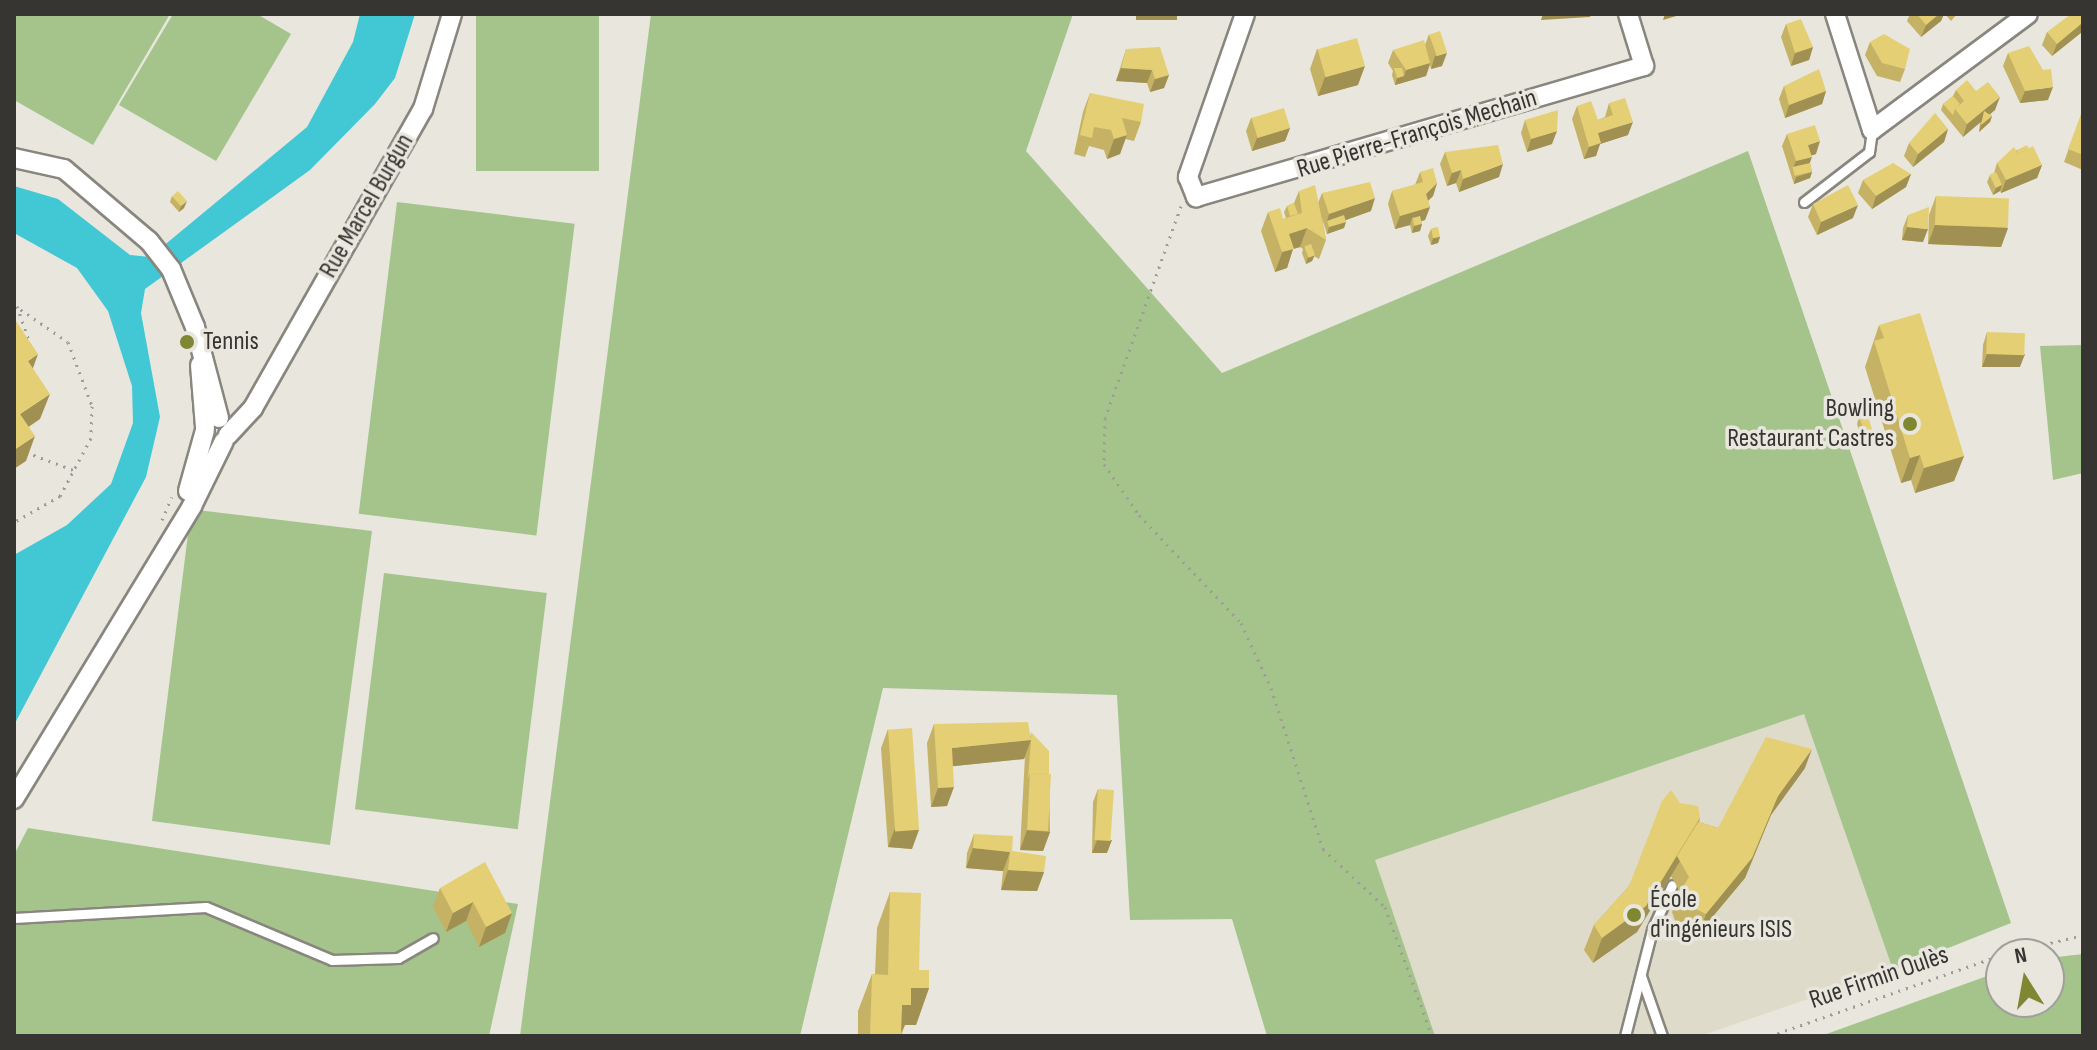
<!DOCTYPE html>
<meta charset="utf-8">
<style>
body{margin:0}
#map{position:relative;width:2097px;height:1050px;overflow:hidden;background:#e8e6dd;font-family:"Sofia Sans Condensed",sans-serif}
div>[style]{position:absolute}
.built>*{inset:0;background:#dfdbcb}
.green>*{inset:0;background:#a4c48c;transform-origin:0 0}
.water>*{inset:0;background:#42c7d4}
.path>*{height:3px;margin-top:-1.5px;transform-origin:0;background:repeating-linear-gradient(90deg,#9e9c96 0 2px,transparent 0 8px)}
.roads{filter:drop-shadow(2px 0 #88867e) drop-shadow(-2px 0 #88867e) drop-shadow(0 2px #88867e) drop-shadow(0 -2px #88867e)}
.service>*{height:9px;margin:-4.5px;padding:0 4.5px;transform-origin:4.5px;border-radius:4.5px;background:#fff}
.minor>*{height:18px;margin:-9px;padding:0 9px;transform-origin:9px;border-radius:9px;background:#fff}
.wall>*{inset:0;background:#c5b265}
.shaded-wall>*{inset:0;background:#a09152;transform-origin:0 0}
.building>*{inset:0;background:#e5cf75;transform-origin:0 0}
.dots>*{width:22px;height:22px;translate:-50% -50%;box-sizing:border-box;border:4px solid #e8e6dd;border-radius:50%}
span{translate:-50% -50%;white-space:nowrap;text-align:center;line-height:1.15;-webkit-text-stroke:7px #e8e6dd;paint-order:stroke}
.street-label{font-size:26px;color:#363532}
.poi-label{font-size:26px;color:#363532}
.left{translate:0 -50%;text-align:left}
.right{translate:-100% -50%;text-align:right}
.frame{position:absolute;inset:0;border:16px solid #363532;pointer-events:none}
.north{position:absolute;left:1985px;top:938px;width:80px;height:80px;box-sizing:border-box;background:#e8e6dd;border:2px solid #a19f99;border-radius:50%;rotate:349deg;font-size:22px;font-weight:700;line-height:32px;text-align:center;color:#363532}
.north::after{content:'';display:block;margin:auto;width:28px;height:36px;background:#7f8733;clip-path:polygon(50% 0,100% 100%,50% 72%,0 100%)}
</style>
<div id="map">
<div class="built">
<i style="clip-path:polygon(1805px 713px,1893px 970px,1700px 1036px,1435px 1036px,1375px 860px)"></i>
</div>
<div class="green">
<i style="clip-path:polygon(14px 14px,170px 14px,93px 145px,14px 100px)"></i>
<i style="clip-path:polygon(173px 14px,257px 14px,291px 34px,216px 161px,119px 105px)"></i>
<i style="left:476px;top:14px;width:123px;height:157px"></i>
<i style="clip-path:polygon(651px 14px,1073px 14px,1026px 151px,1222px 373px,1748px 151px,2011px 923px,1893px 970px,1804px 714px,1375px 860px,1435px 1036px,1267px 1036px,1232px 919px,1130px 920px,1117px 695px,883px 688px,800px 1036px,520px 1036px)"></i>
<i style="left:397px;top:202px;width:179px;height:314px;rotate:7deg"></i>
<i style="clip-path:polygon(2083px 345px,2083px 473px,2053px 480px,2040px 346px)"></i>
<i style="clip-path:polygon(197px 510px,372px 531px,330px 845px,152px 821px,189px 526px)"></i>
<i style="left:384px;top:573px;width:164px;height:238px;rotate:7deg"></i>
<i style="clip-path:polygon(28px 828px,518px 904px,489px 1036px,14px 1036px,14px 855px)"></i>
<i style="clip-path:polygon(2083px 954px,2083px 1036px,1821px 1036px,2001px 971px,2001px 1002px,2049px 1002px,2049px 958px)"></i>
</div>
<div class="water">
<i style="clip-path:polygon(360px 14px,415px 14px,395px 78px,375px 104px,310px 170px,145px 289px,141px 313px,160px 417px,146px 477px,14px 725px,14px 555px,67px 525px,111px 484px,133px 423px,132px 386px,108px 311px,77px 268px,14px 233px,14px 186px,58px 199px,130px 255px,150px 257px,307px 127px,353px 42px)"></i>
</div>
<div class="path">
<i style="left:1181px;top:206px;width:225px;rotate:109.7deg"></i>
<i style="left:1105px;top:418px;width:46px;rotate:91.2deg"></i>
<i style="left:1104px;top:464px;width:62px;rotate:55.5deg"></i>
<i style="left:1139px;top:515px;width:149px;rotate:46.6deg"></i>
<i style="left:1241px;top:623px;width:72px;rotate:65.2deg"></i>
<i style="left:1271px;top:688px;width:169px;rotate:72.1deg"></i>
<i style="left:1323px;top:849px;width:85px;rotate:43.1deg"></i>
<i style="left:1385px;top:907px;width:137px;rotate:70deg"></i>
<i style="left:14px;top:305px;width:65px;rotate:34.4deg"></i>
<i style="left:68px;top:342px;width:68px;rotate:69.4deg"></i>
<i style="left:92px;top:406px;width:32px;rotate:92deg"></i>
<i style="left:91px;top:438px;width:66px;rotate:118.1deg"></i>
<i style="left:60px;top:496px;width:53px;rotate:150.5deg"></i>
<i style="left:17px;top:306px;width:36px;rotate:71deg"></i>
<i style="left:26px;top:452px;width:53px;rotate:20.8deg"></i>
<i style="left:162px;top:520px;width:25px;rotate:-67deg"></i>
<i style="left:2004px;top:954px;width:81px;rotate:-13.5deg"></i>
<i style="left:1770px;top:1036px;width:245px;rotate:-19.3deg"></i>
</div>
<div class="roads">
<div class="service">
<i style="left:1804px;top:202px;width:82px;rotate:-37.6deg"></i>
<i style="left:1869px;top:152px;width:22px;rotate:-82deg"></i>
<i style="left:14px;top:918px;width:192px;rotate:-3.3deg"></i>
<i style="left:206px;top:907px;width:137px;rotate:22.8deg"></i>
<i style="left:332px;top:960px;width:66px;rotate:-1.7deg"></i>
<i style="left:398px;top:958px;width:40px;rotate:-29.7deg"></i>
<i style="left:1641px;top:976px;width:64px;rotate:70.7deg"></i>
<i style="left:1625px;top:1036px;width:109px;rotate:-75.7deg"></i>
<i style="left:1652px;top:930px;width:49px;rotate:-66deg"></i>
</div>
<div class="minor">
<i style="left:1245px;top:14px;width:173px;rotate:109.3deg"></i>
<i style="left:1188px;top:177px;width:22px;rotate:68deg"></i>
<i style="left:1196px;top:197px;width:467px;rotate:-16.3deg"></i>
<i style="left:1644px;top:66px;width:54px;rotate:-107.1deg"></i>
<i style="left:1835px;top:14px;width:122px;rotate:72.3deg"></i>
<i style="left:1872px;top:130px;width:194px;rotate:-36.6deg"></i>
<i style="left:14px;top:158px;width:51px;rotate:12.4deg"></i>
<i style="left:64px;top:169px;width:111px;rotate:40.3deg"></i>
<i style="left:149px;top:241px;width:36px;rotate:52deg"></i>
<i style="left:171px;top:269px;width:63px;rotate:67.5deg"></i>
<i style="left:195px;top:327px;width:94px;rotate:75.2deg"></i>
<i style="left:200px;top:365px;width:62px;rotate:85.4deg"></i>
<i style="left:228px;top:435px;width:37px;rotate:-47deg"></i>
<i style="left:253px;top:408px;width:344px;rotate:-60.4deg"></i>
<i style="left:423px;top:109px;width:99px;rotate:-73deg"></i>
<i style="left:188px;top:491px;width:63px;rotate:-74.4deg"></i>
<i style="left:14px;top:799px;width:343px;rotate:-58.7deg"></i>
<i style="left:192px;top:506px;width:72px;rotate:-63.8deg"></i>
</div>
</div>
<div class="wall">
<i style="clip-path:polygon(1910px 14px,1944px 14px,1941px 21px,1921px 37px,1907px 21px)"></i>
<i style="clip-path:polygon(1945px 14px,1957px 14px,1951px 21px)"></i>
<i style="clip-path:polygon(1786px 24px,1813px 47px,1809px 60px,1791px 66px,1781px 37px)"></i>
<i style="clip-path:polygon(2047px 32px,2082px 32px,2052px 56px,2042px 45px)"></i>
<i style="clip-path:polygon(1429px 34px,1442px 66px,1431px 69px,1430px 65px,1426px 76px,1395px 85px,1392px 75px,1393px 71px,1388px 63px,1393px 50px,1425px 45px)"></i>
<i style="clip-path:polygon(1870px 42px,1905px 69px,1900px 82px,1877px 76px,1865px 55px)"></i>
<i style="clip-path:polygon(1126px 49px,1169px 75px,1164px 88px,1150px 92px,1147px 83px,1116px 81px)"></i>
<i style="clip-path:polygon(1317px 49px,1358px 85px,1318px 96px,1310px 69px)"></i>
<i style="clip-path:polygon(2008px 53px,2048px 100px,2020px 103px,2003px 66px)"></i>
<i style="clip-path:polygon(1784px 86px,1826px 91px,1822px 104px,1785px 118px,1779px 99px)"></i>
<i style="clip-path:polygon(1956px 90px,1976px 91px,1995px 110px,1990px 114px,1992px 116px,1990px 122px,1979px 132px,1980px 122px,1963px 137px,1941px 110px,1943px 104px,1953px 96px)"></i>
<i style="clip-path:polygon(1090px 93px,1141px 122px,1134px 141px,1125px 139px,1120px 154px,1107px 159px,1104px 150px,1089px 146px,1085px 157px,1074px 154px,1083px 112px)"></i>
<i style="clip-path:polygon(1609px 103px,1628px 135px,1600px 144px,1596px 156px,1584px 159px,1572px 119px,1577px 106px,1598px 120px,1605px 117px)"></i>
<i style="clip-path:polygon(2082px 112px,2083px 112px,2083px 170px,2064px 162px)"></i>
<i style="clip-path:polygon(1251px 118px,1290px 128px,1285px 141px,1252px 151px,1246px 131px)"></i>
<i style="clip-path:polygon(1525px 120px,1552px 144px,1527px 152px,1521px 133px)"></i>
<i style="clip-path:polygon(1948px 129px,1944px 142px,1913px 167px,1904px 156px,1909px 143px)"></i>
<i style="clip-path:polygon(1787px 134px,1816px 154px,1811px 155px,1810px 163px,1812px 172px,1810px 178px,1794px 184px,1782px 146px)"></i>
<i style="clip-path:polygon(2029px 149px,2042px 165px,2037px 178px,2001px 193px,2000px 191px,1993px 195px,1987px 182px,1990px 175px,1994px 173px,1997px 163px,2016px 150px)"></i>
<i style="clip-path:polygon(1445px 152px,1499px 177px,1459px 192px,1456px 183px,1447px 186px,1440px 164px)"></i>
<i style="clip-path:polygon(1420px 172px,1437px 183px,1433px 196px,1428px 201px,1430px 207px,1425px 220px,1421px 221px,1422px 224px,1420px 231px,1412px 233px,1410px 225px,1395px 229px,1388px 204px,1392px 191px,1415px 185px)"></i>
<i style="clip-path:polygon(1911px 174px,1906px 187px,1872px 209px,1858px 193px,1863px 180px)"></i>
<i style="clip-path:polygon(1299px 191px,1318px 203px,1322px 193px,1371px 211px,1346px 220px,1344px 228px,1327px 234px,1322px 218px,1326px 240px,1319px 259px,1314px 256px,1312px 261px,1306px 264px,1302px 253px,1303px 249px,1300px 247px,1293px 249px,1287px 268px,1275px 272px,1261px 231px,1268px 212px,1283px 219px,1286px 218px,1284px 212px,1287px 206px,1294px 203px)"></i>
<i style="clip-path:polygon(172px 196px,184px 208px,179px 212px,170px 202px)"></i>
<i style="clip-path:polygon(1936px 196px,2008px 228px,2001px 247px,1928px 244px,1929px 215px)"></i>
<i style="clip-path:polygon(1813px 204px,1853px 218px,1817px 235px,1808px 217px)"></i>
<i style="clip-path:polygon(1908px 215px,1923px 242px,1902px 240px,1903px 228px)"></i>
<i style="clip-path:polygon(1431px 229px,1440px 237px,1438px 243px,1431px 245px,1428px 236px)"></i>
<i style="clip-path:polygon(1879px 325px,1964px 456px,1954px 481px,1915px 493px,1911px 480px,1901px 483px,1865px 367px)"></i>
<i style="clip-path:polygon(1987px 332px,2020px 367px,1982px 367px,1983px 345px)"></i>
<i style="clip-path:polygon(1859px 417px,1873px 446px,1865px 449px,1857px 424px)"></i>
<i style="clip-path:polygon(934px 724px,1030px 734px,1049px 774px,1050px 832px,1043px 851px,1020px 850px,1025px 756px,1024px 759px,953px 766px,947px 806px,931px 807px,927px 743px)"></i>
<i style="clip-path:polygon(888px 729px,912px 849px,888px 847px,881px 748px)"></i>
<i style="clip-path:polygon(1805px 768px,1771px 815px,1745px 878px,1699px 933px,1675px 921px,1672px 912px,1680px 892px,1671px 876px,1637px 932px,1593px 963px,1584px 950px,1594px 925px,1629px 886px,1680px 803px,1700px 818px,1699px 822px,1718px 828px)"></i>
<i style="clip-path:polygon(1098px 789px,1107px 853px,1092px 853px,1093px 802px)"></i>
<i style="clip-path:polygon(974px 834px,1012px 851px,1044px 872px,1037px 891px,1001px 890px,1003px 871px,966px 868px,967px 853px)"></i>
<i style="clip-path:polygon(440px 888px,512px 913px,505px 933px,479px 947px,466px 921px,446px 932px,433px 907px)"></i>
<i style="clip-path:polygon(890px 892px,919px 970px,929px 988px,916px 1025px,905px 1025px,901px 1036px,858px 1036px,858px 1011px,872px 974px,875px 974px,877px 928px)"></i>
</div>
<div class="shaded-wall">
<i style="left:1136px;top:14px;width:41px;height:6px"></i>
<i style="clip-path:polygon(1543px 14px,1591px 14px,1590px 17px,1541px 20px)"></i>
<i style="clip-path:polygon(1665px 14px,1683px 14px,1663px 20px)"></i>
<i style="clip-path:polygon(1939px 14px,1944px 14px,1941px 21px,1921px 37px,1926px 25px)"></i>
<i style="clip-path:polygon(2083px 22px,2082px 32px,2052px 56px,2057px 44px)"></i>
<i style="clip-path:polygon(1813px 47px,1809px 60px,1791px 66px,1795px 53px)"></i>
<i style="clip-path:polygon(1447px 53px,1442px 66px,1431px 69px,1435px 56px)"></i>
<i style="clip-path:polygon(1430px 63px,1426px 76px,1395px 85px,1397px 78px,1404px 76px,1406px 70px)"></i>
<i style="clip-path:polygon(1365px 66px,1358px 85px,1318px 96px,1325px 77px)"></i>
<i style="clip-path:polygon(1121px 68px,1152px 70px,1147px 83px,1116px 81px)"></i>
<i style="clip-path:polygon(1169px 75px,1164px 88px,1150px 92px,1155px 79px)"></i>
<i style="clip-path:polygon(2053px 87px,2048px 100px,2020px 103px,2025px 91px)"></i>
<i style="clip-path:polygon(1826px 91px,1822px 104px,1785px 118px,1789px 105px)"></i>
<i style="clip-path:polygon(2000px 97px,1995px 110px,1963px 137px,1967px 124px)"></i>
<i style="clip-path:polygon(1992px 116px,1990px 122px,1979px 132px,1981px 125px)"></i>
<i style="clip-path:polygon(1633px 122px,1628px 135px,1600px 144px,1596px 156px,1584px 159px,1589px 147px,1598px 133px)"></i>
<i style="clip-path:polygon(1290px 128px,1285px 141px,1252px 151px,1257px 138px)"></i>
<i style="clip-path:polygon(1948px 129px,1944px 142px,1913px 167px,1918px 154px)"></i>
<i style="clip-path:polygon(1557px 131px,1552px 144px,1527px 152px,1531px 139px)"></i>
<i style="clip-path:polygon(1127px 135px,1120px 154px,1107px 159px,1114px 139px)"></i>
<i style="clip-path:polygon(1820px 141px,1816px 154px,1804px 158px,1808px 145px)"></i>
<i style="clip-path:polygon(1812px 157px,1807px 170px,1793px 168px,1796px 161px)"></i>
<i style="clip-path:polygon(1503px 164px,1499px 177px,1459px 192px,1463px 179px)"></i>
<i style="clip-path:polygon(2042px 165px,2037px 178px,2001px 193px,2006px 180px)"></i>
<i style="clip-path:polygon(1461px 170px,1456px 183px,1447px 186px,1452px 173px)"></i>
<i style="clip-path:polygon(1812px 172px,1810px 178px,1794px 184px,1796px 177px)"></i>
<i style="clip-path:polygon(1911px 174px,1906px 187px,1872px 209px,1876px 196px)"></i>
<i style="clip-path:polygon(1437px 183px,1433px 196px,1421px 207px,1426px 194px)"></i>
<i style="clip-path:polygon(2002px 185px,2000px 191px,1993px 195px,1996px 188px)"></i>
<i style="clip-path:polygon(1375px 198px,1371px 211px,1329px 226px,1327px 221px,1329px 214px)"></i>
<i style="clip-path:polygon(187px 201px,184px 208px,179px 212px,181px 206px)"></i>
<i style="clip-path:polygon(1858px 205px,1853px 218px,1817px 235px,1821px 222px)"></i>
<i style="clip-path:polygon(1430px 207px,1425px 220px,1414px 224px,1412px 218px,1410px 225px,1395px 229px,1400px 216px)"></i>
<i style="clip-path:polygon(1346px 222px,1344px 228px,1327px 234px,1329px 227px)"></i>
<i style="clip-path:polygon(1422px 224px,1420px 231px,1412px 233px,1414px 226px)"></i>
<i style="clip-path:polygon(1935px 225px,2008px 228px,2001px 247px,1928px 244px)"></i>
<i style="clip-path:polygon(1907px 227px,1928px 229px,1923px 242px,1902px 240px)"></i>
<i style="clip-path:polygon(1307px 228px,1300px 247px,1293px 249px,1287px 268px,1275px 272px,1289px 234px)"></i>
<i style="clip-path:polygon(1440px 237px,1438px 243px,1431px 245px,1433px 238px)"></i>
<i style="clip-path:polygon(1315px 255px,1312px 261px,1306px 264px,1308px 257px)"></i>
<i style="clip-path:polygon(38px 354px,29px 379px,28px 361px)"></i>
<i style="clip-path:polygon(1987px 354px,2025px 354px,2020px 367px,1982px 367px)"></i>
<i style="clip-path:polygon(50px 394px,40px 419px,14px 437px,20px 414px)"></i>
<i style="clip-path:polygon(35px 436px,26px 461px,14px 469px,14px 450px)"></i>
<i style="clip-path:polygon(1875px 440px,1873px 446px,1865px 449px,1868px 442px)"></i>
<i style="clip-path:polygon(1920px 455px,1911px 480px,1901px 483px,1910px 458px)"></i>
<i style="clip-path:polygon(1964px 456px,1954px 481px,1915px 493px,1924px 468px)"></i>
<i style="clip-path:polygon(1031px 740px,1024px 759px,945px 767px,952px 748px)"></i>
<i style="clip-path:polygon(1812px 749px,1805px 768px,1771px 815px,1745px 878px,1699px 933px,1706px 914px,1778px 796px)"></i>
<i style="clip-path:polygon(954px 787px,947px 806px,931px 807px,938px 788px)"></i>
<i style="clip-path:polygon(1700px 818px,1691px 843px,1637px 932px,1593px 963px,1602px 938px)"></i>
<i style="clip-path:polygon(895px 828px,919px 830px,912px 849px,888px 847px)"></i>
<i style="clip-path:polygon(1027px 830px,1050px 832px,1043px 851px,1020px 850px)"></i>
<i style="clip-path:polygon(1097px 840px,1112px 840px,1107px 853px,1092px 853px)"></i>
<i style="clip-path:polygon(973px 848px,1010px 852px,1003px 871px,966px 868px)"></i>
<i style="clip-path:polygon(1008px 870px,1044px 872px,1037px 891px,1001px 890px)"></i>
<i style="clip-path:polygon(473px 902px,466px 921px,446px 932px,453px 913px)"></i>
<i style="clip-path:polygon(512px 913px,505px 933px,479px 947px,486px 927px)"></i>
<i style="clip-path:polygon(911px 988px,929px 988px,916px 1025px,905px 1025px,899px 1036px,902px 1005px)"></i>
</div>
<div class="building">
<i style="clip-path:polygon(1917px 14px,1939px 14px,1926px 25px)"></i>
<i style="clip-path:polygon(2071px 14px,2083px 14px,2083px 22px,2057px 44px,2047px 32px)"></i>
<i style="clip-path:polygon(1801px 19px,1813px 47px,1795px 53px,1786px 24px)"></i>
<i style="left:1440px;top:31px;width:23px;height:11px;rotate:72deg"></i>
<i style="clip-path:polygon(1884px 34px,1910px 49px,1905px 69px,1882px 63px,1870px 42px)"></i>
<i style="left:1357px;top:38px;width:29px;height:41px;rotate:74deg"></i>
<i style="clip-path:polygon(1424px 40px,1430px 63px,1406px 70px,1393px 50px)"></i>
<i style="clip-path:polygon(2029px 46px,2043px 70px,2051px 69px,2053px 87px,2025px 91px,2008px 53px)"></i>
<i style="clip-path:polygon(1160px 47px,1169px 75px,1155px 79px,1152px 70px,1121px 68px,1126px 49px)"></i>
<i style="clip-path:polygon(1394px 68px,1402px 68px,1404px 76px,1397px 78px)"></i>
<i style="clip-path:polygon(1819px 69px,1826px 91px,1789px 105px,1784px 86px)"></i>
<i style="clip-path:polygon(1967px 80px,1976px 91px,1988px 82px,2000px 97px,1967px 124px,1955px 109px,1964px 101px,1956px 90px)"></i>
<i style="clip-path:polygon(1090px 93px,1144px 104px,1141px 122px,1122px 118px,1127px 135px,1114px 139px,1111px 130px,1094px 127px,1092px 138px,1080px 135px)"></i>
<i style="clip-path:polygon(1953px 96px,1960px 104px,1955px 109px,1953px 115px,1943px 104px)"></i>
<i style="clip-path:polygon(1625px 98px,1633px 122px,1598px 133px,1601px 143px,1589px 147px,1577px 106px,1591px 101px,1598px 120px,1613px 115px,1609px 103px)"></i>
<i style="left:1284px;top:108px;width:21px;height:34px;rotate:73deg"></i>
<i style="clip-path:polygon(1558px 110px,1557px 131px,1531px 139px,1525px 120px)"></i>
<i style="clip-path:polygon(1984px 111px,1992px 116px,1981px 125px)"></i>
<i style="clip-path:polygon(2082px 112px,2083px 112px,2083px 155px,2068px 149px)"></i>
<i style="clip-path:polygon(1935px 113px,1948px 129px,1918px 154px,1909px 143px)"></i>
<i style="clip-path:polygon(1815px 125px,1820px 141px,1808px 145px,1812px 157px,1796px 161px,1787px 134px)"></i>
<i style="clip-path:polygon(1498px 145px,1503px 164px,1463px 179px,1461px 170px,1452px 173px,1445px 152px)"></i>
<i style="left:2027px;top:145px;width:4px;height:12px;rotate:63deg"></i>
<i style="clip-path:polygon(2033px 146px,2042px 165px,2006px 180px,1997px 163px,2014px 147px,2018px 154px)"></i>
<i style="left:1810px;top:163px;width:9px;height:18px;rotate:77deg"></i>
<i style="clip-path:polygon(1893px 163px,1911px 174px,1876px 196px,1863px 180px)"></i>
<i style="clip-path:polygon(1433px 168px,1437px 183px,1426px 194px,1430px 207px,1400px 216px,1392px 191px,1423px 182px,1420px 172px)"></i>
<i style="left:1996px;top:172px;width:14px;height:7px;rotate:65deg"></i>
<i style="clip-path:polygon(1370px 182px,1375px 198px,1329px 214px,1322px 193px)"></i>
<i style="clip-path:polygon(1315px 185px,1326px 240px,1307px 228px,1289px 234px,1294px 249px,1282px 252px,1268px 212px,1280px 208px,1283px 219px,1302px 213px,1299px 191px)"></i>
<i style="clip-path:polygon(1848px 185px,1858px 205px,1821px 222px,1813px 204px)"></i>
<i style="left:178px;top:191px;width:13px;height:8px;rotate:48deg"></i>
<i style="left:1936px;top:196px;width:73px;height:29px;rotate:2deg"></i>
<i style="clip-path:polygon(1294px 203px,1298px 214px,1290px 216px,1287px 206px)"></i>
<i style="clip-path:polygon(1929px 207px,1928px 229px,1907px 227px,1908px 215px)"></i>
<i style="clip-path:polygon(1344px 215px,1346px 222px,1329px 227px,1327px 221px)"></i>
<i style="left:1420px;top:216px;width:8px;height:8px;rotate:76deg"></i>
<i style="left:1438px;top:227px;width:10px;height:7px;rotate:79deg"></i>
<i style="left:1311px;top:244px;width:12px;height:7px;rotate:70deg"></i>
<i style="clip-path:polygon(1920px 313px,1964px 456px,1924px 468px,1920px 455px,1910px 458px,1874px 341px,1884px 338px,1879px 325px)"></i>
<i style="clip-path:polygon(16px 321px,38px 354px,28px 361px,50px 394px,20px 414px,35px 436px,14px 450px,14px 322px)"></i>
<i style="left:1987px;top:332px;width:38px;height:22px;rotate:2deg"></i>
<i style="clip-path:polygon(1868px 415px,1875px 440px,1868px 442px,1859px 417px)"></i>
<i style="clip-path:polygon(1028px 722px,1031px 740px,952px 748px,954px 787px,938px 788px,934px 724px)"></i>
<i style="left:912px;top:728px;width:102px;height:24px;rotate:86deg"></i>
<i style="clip-path:polygon(1031px 732px,1049px 751px,1049px 774px,1030px 773px,1028px 779px,1031px 740px)"></i>
<i style="clip-path:polygon(1766px 737px,1812px 749px,1778px 796px,1752px 858px,1706px 914px,1682px 902px,1679px 893px,1689px 877px,1677px 856px,1698px 822px,1718px 828px)"></i>
<i style="left:1030px;top:773px;width:21px;height:57px;rotate:3deg"></i>
<i style="left:1098px;top:789px;width:16px;height:51px;rotate:4deg"></i>
<i style="clip-path:polygon(1671px 790px,1680px 803px,1698px 806px,1700px 818px,1646px 906px,1602px 938px,1594px 925px,1629px 886px,1662px 801px)"></i>
<i style="clip-path:polygon(974px 834px,1013px 836px,1012px 851px,1046px 856px,1044px 872px,1008px 870px,1010px 852px,973px 848px)"></i>
<i style="clip-path:polygon(485px 862px,512px 913px,486px 927px,473px 902px,453px 913px,440px 888px)"></i>
<i style="clip-path:polygon(890px 892px,921px 893px,919px 970px,929px 970px,929px 988px,911px 988px,911px 1005px,902px 1005px,901px 1036px,870px 1036px,872px 974px,888px 975px)"></i>
</div>
<div class="dots">
<i style="left:187px;top:342px;background:#7f8733"></i>
<i style="left:1910px;top:424px;background:#7f8733"></i>
<i style="left:1634px;top:915px;background:#7f8733"></i>
</div>
<div class="street-label">
<span style="left:1417px;top:134px;rotate:-17deg">Rue Pierre-François Mechain</span>
<span style="left:367px;top:206px;rotate:-60deg">Rue Marcel Burgun</span>
<span style="left:1879px;top:978px;rotate:-19deg">Rue Firmin Oulès</span>
</div>
<div class="poi-label">
<span class="left" style="left:203px;top:342px">Tennis</span>
<span class="right" style="left:1894px;top:424px">Bowling<br>Restaurant Castres</span>
<span class="left" style="left:1650px;top:915px">École<br>d'ingénieurs ISIS</span>
</div>
<div class="frame"></div>
<div class="north">N</div>
</div>
